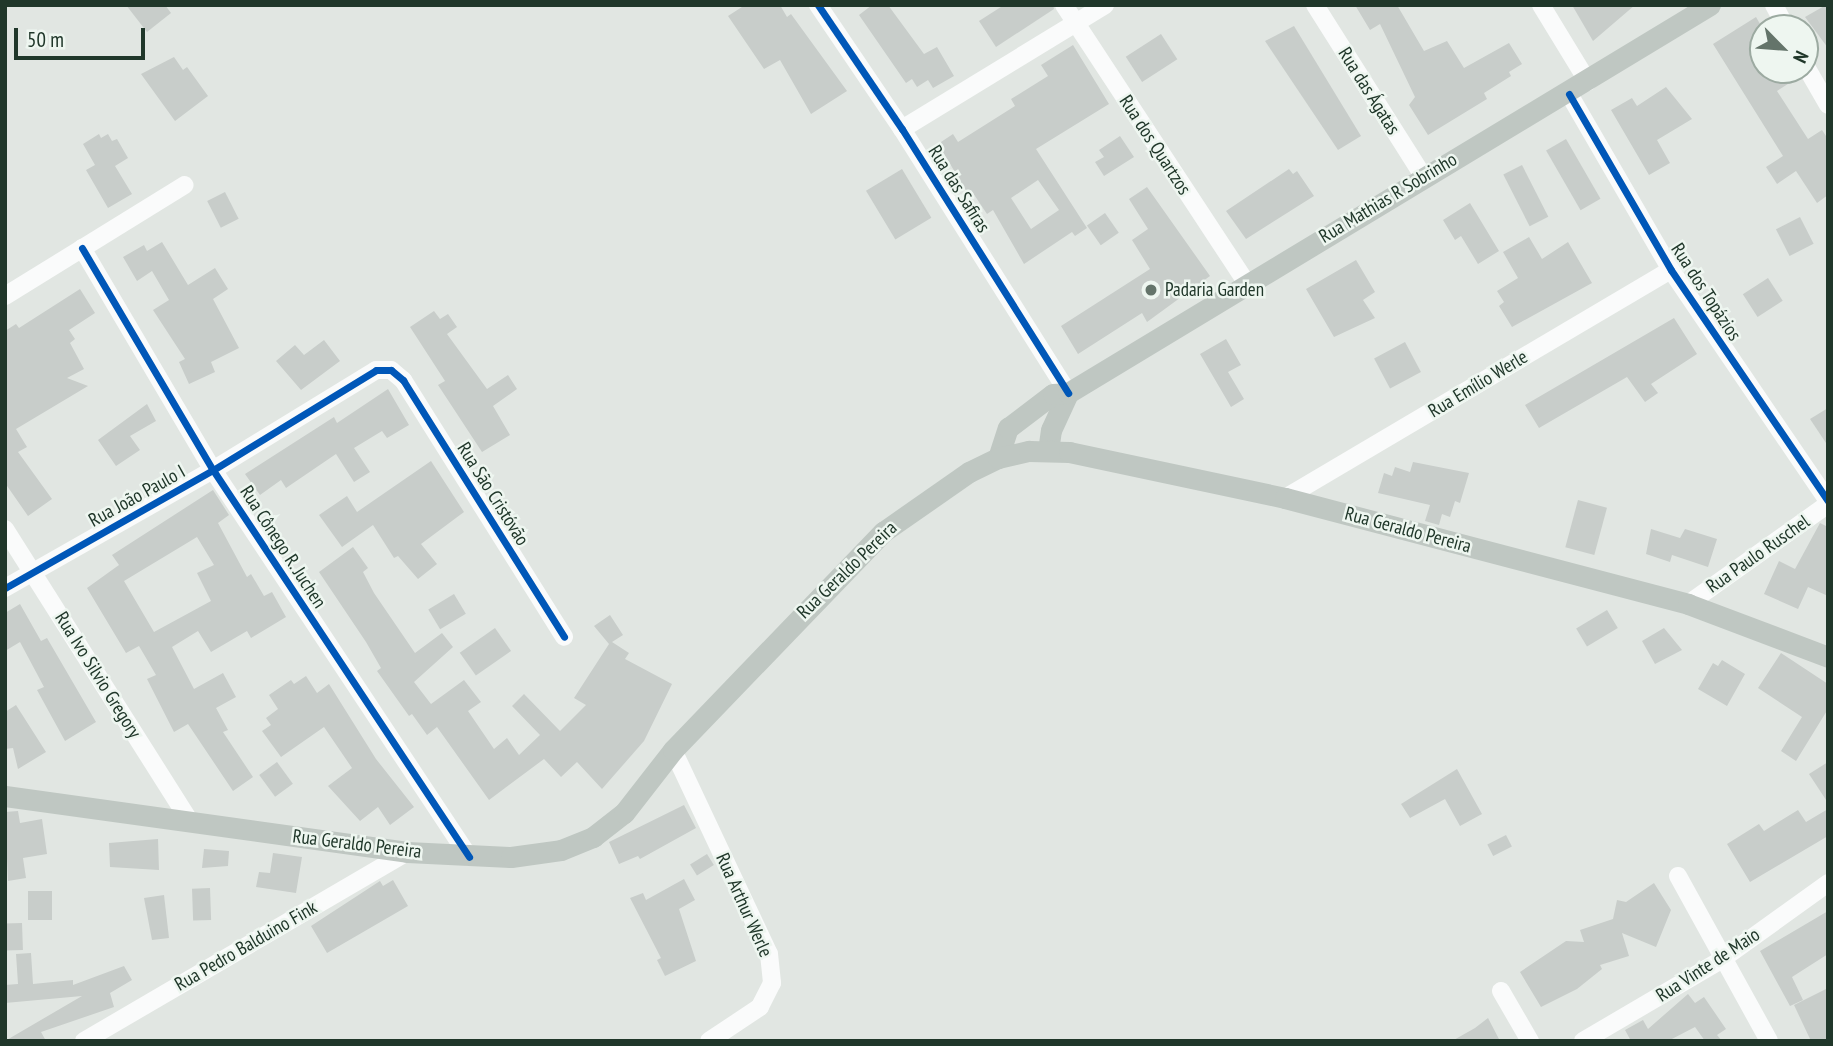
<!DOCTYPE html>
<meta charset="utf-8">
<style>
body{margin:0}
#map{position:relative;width:1833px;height:1046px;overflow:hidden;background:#e1e6e2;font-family:"PT Sans Narrow",sans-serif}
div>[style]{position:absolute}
.building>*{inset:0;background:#c8cdca;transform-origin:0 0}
.minor>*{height:18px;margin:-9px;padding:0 9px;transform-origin:9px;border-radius:9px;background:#fafbfb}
.major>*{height:21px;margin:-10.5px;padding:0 10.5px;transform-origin:10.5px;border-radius:10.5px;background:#bfc7c2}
.cycleway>*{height:7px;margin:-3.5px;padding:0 3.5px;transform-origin:3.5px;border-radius:3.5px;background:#0057b8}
.dots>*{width:19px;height:19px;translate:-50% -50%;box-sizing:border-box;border:4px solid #eef6f0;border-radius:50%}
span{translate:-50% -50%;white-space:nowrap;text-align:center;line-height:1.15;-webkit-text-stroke:5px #eef6f0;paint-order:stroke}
.street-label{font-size:19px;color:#20372a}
.poi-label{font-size:19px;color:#20372a}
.left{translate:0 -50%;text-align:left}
.frame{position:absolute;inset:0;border:7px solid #20372a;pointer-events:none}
.north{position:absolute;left:1749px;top:14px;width:70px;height:70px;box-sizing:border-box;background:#eef6f0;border:2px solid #9caaa1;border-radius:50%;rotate:115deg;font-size:19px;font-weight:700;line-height:28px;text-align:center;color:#20372a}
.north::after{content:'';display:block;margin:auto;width:24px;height:32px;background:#64746a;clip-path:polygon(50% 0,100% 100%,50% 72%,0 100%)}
.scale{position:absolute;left:14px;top:28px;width:131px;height:32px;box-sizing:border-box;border:4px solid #20372a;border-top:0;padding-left:9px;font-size:21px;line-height:24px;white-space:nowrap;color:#20372a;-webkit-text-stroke:5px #eef6f0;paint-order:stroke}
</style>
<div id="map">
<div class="building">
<i style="clip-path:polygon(126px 5px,165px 5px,171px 13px,147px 32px)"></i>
<i style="clip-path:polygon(745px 5px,780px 5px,787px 17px,791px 14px,847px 91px,811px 114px,780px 60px,764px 69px,728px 16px)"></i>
<i style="clip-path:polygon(872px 5px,888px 5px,924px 54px,937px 47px,954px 76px,933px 88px,928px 80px,917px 87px,912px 79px,906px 83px,859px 15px)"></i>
<i style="clip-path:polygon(1004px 5px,1053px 5px,1054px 9px,996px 47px,979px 21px)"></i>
<i style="clip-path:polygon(1355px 5px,1397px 5px,1424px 51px,1447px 41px,1464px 68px,1509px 43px,1522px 64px,1509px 72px,1511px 76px,1484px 93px,1487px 99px,1428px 135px,1409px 105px,1415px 97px,1380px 24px,1370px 30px)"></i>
<i style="clip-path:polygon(1572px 5px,1635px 5px,1593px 41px)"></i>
<i style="clip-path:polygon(1826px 5px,1828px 5px,1828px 48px,1805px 17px)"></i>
<i style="clip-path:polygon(1756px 17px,1763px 29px,1763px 70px,1795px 70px,1799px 77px,1777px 91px,1808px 139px,1822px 130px,1828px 139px,1828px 195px,1817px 203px,1796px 171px,1777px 184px,1766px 167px,1783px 156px,1713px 44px)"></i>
<i style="clip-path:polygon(1294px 26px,1361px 136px,1338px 150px,1265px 41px)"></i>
<i style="left:1161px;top:34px;width:30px;height:42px;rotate:57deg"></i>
<i style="clip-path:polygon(evenodd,1073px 45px,1109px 104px,1036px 149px,1087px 228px,1075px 236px,1072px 232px,1024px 264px,993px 210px,987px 214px,971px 190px,967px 192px,938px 144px,953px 134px,958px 142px,1015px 106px,1011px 99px,1048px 76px,1041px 65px,1073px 45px,1038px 180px,1059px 210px,1031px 229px,1011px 198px,1038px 180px)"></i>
<i style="clip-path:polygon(174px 57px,183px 70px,187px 67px,208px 96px,175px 121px,141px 74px)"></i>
<i style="clip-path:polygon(1666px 87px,1692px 119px,1657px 140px,1670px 163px,1649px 175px,1611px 110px,1632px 98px,1637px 106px)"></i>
<i style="clip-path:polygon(99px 134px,101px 138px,108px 134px,112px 141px,117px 139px,128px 158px,115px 166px,132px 194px,108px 208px,86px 170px,95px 165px,83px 144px)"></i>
<i style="clip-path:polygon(1120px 136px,1134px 157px,1104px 176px,1095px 162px,1104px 157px,1099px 150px)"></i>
<i style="left:1566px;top:139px;width:69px;height:23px;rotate:60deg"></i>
<i style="left:1522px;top:165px;width:58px;height:21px;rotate:63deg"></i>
<i style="left:902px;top:169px;width:57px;height:42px;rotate:59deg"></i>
<i style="clip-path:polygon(1289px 169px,1293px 174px,1297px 171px,1314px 196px,1246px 239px,1226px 211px)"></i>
<i style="clip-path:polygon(1147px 187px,1210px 276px,1147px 322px,1142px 313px,1078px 354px,1061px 326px,1150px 269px,1132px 240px,1148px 229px,1129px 199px)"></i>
<i style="left:225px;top:192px;width:30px;height:20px;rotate:63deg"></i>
<i style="clip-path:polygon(1470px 203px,1499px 251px,1478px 264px,1461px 236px,1455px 240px,1443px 220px)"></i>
<i style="left:1105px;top:213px;width:24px;height:22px;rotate:55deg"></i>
<i style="left:1800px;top:217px;width:30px;height:27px;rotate:63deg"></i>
<i style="clip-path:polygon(1529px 237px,1542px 259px,1568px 242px,1592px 283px,1512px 327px,1499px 306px,1504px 302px,1497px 291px,1518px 278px,1503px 252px)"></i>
<i style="clip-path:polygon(162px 242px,188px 285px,215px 268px,228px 289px,213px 299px,239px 348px,211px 362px,215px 372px,189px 384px,179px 362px,185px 359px,153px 310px,169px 300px,152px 271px,137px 281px,123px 257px,144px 245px,147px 251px)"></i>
<i style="clip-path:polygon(1356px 260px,1375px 292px,1363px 300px,1375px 318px,1334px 337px,1306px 289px)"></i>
<i style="left:1768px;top:278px;width:27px;height:30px;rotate:57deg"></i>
<i style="clip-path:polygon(80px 289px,95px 313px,69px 330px,75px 339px,70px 343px,84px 369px,67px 378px,88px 386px,16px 429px,27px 447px,18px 452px,52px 499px,28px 516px,5px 483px,5px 331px,16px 324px,19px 328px)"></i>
<i style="clip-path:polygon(434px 311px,440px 319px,448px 314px,457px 327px,447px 334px,487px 389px,508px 375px,517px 389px,493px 406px,510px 435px,482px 452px,438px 385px,445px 381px,410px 327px)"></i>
<i style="clip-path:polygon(1674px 318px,1697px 354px,1651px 384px,1658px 393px,1645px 402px,1627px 377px,1539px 428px,1525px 405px)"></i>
<i style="clip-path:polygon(1226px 339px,1241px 365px,1228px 372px,1244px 399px,1231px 407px,1200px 354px)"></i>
<i style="clip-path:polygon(324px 340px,340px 361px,301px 390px,276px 361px,295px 345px,304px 355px)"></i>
<i style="left:1405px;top:342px;width:34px;height:35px;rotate:62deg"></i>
<i style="clip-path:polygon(388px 389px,409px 425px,387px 438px,382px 431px,354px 448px,370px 472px,354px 482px,336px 454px,286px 488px,281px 480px,260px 495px,245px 474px,334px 417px,337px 423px)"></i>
<i style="clip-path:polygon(147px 404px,156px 421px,130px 436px,140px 450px,116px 466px,98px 440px)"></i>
<i style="clip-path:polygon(1828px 408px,1828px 446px,1810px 419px)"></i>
<i style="clip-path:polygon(431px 461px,464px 512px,421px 544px,437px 564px,418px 579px,398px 556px,394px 558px,373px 525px,342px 547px,319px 515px,347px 496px,357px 512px)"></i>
<i style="clip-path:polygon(1413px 462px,1469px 473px,1460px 503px,1455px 501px,1450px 517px,1442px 514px,1439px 525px,1425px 521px,1430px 505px,1378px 493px,1384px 473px,1392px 476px,1395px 467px,1410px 472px)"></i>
<i style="clip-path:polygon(evenodd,213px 490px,229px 515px,218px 523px,247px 577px,251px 574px,264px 596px,272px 592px,286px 617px,251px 638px,247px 631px,211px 652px,198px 631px,172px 647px,194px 689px,223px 673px,236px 697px,216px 708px,228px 730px,223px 732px,253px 777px,233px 791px,188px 724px,174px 732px,147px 679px,156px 675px,139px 646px,126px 653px,87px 588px,119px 565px,112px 555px,213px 490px,197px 537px,214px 565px,197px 573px,211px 601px,154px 632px,124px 581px,197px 537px)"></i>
<i style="left:1578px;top:500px;width:30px;height:49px;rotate:15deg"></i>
<i style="clip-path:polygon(1820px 523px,1828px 527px,1828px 596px,1808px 587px,1798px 609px,1764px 594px,1779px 561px,1795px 569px)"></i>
<i style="clip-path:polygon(1651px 529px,1680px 538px,1685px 529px,1717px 539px,1708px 567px,1672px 555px,1670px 562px,1646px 554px)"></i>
<i style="clip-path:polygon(353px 547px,368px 568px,363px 572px,374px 593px,415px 653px,442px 633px,453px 647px,414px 682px,431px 704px,464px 680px,481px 702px,468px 711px,494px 749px,507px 738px,519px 755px,540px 735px,512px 706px,524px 694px,560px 731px,586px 705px,574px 698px,609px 644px,594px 626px,610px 615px,623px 635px,612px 642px,629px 653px,625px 659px,672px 684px,644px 741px,602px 789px,577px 762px,561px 777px,544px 759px,489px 800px,437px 727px,427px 735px,412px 714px,409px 716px,377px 671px,381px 668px,366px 642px,319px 572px)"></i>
<i style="left:454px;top:594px;width:23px;height:30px;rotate:59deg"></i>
<i style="clip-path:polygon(20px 604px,41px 641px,47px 638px,96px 722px,65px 741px,37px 690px,44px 687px,20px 642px,5px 651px,5px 613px)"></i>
<i style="left:1607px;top:610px;width:21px;height:36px;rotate:59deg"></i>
<i style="left:495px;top:628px;width:28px;height:43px;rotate:55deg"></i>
<i style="clip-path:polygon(1664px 628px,1682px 650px,1655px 664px,1642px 641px)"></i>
<i style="clip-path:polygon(1781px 653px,1828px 684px,1828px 709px,1796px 761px,1781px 751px,1802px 717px,1758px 688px)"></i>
<i style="clip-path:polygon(1722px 660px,1745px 674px,1727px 706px,1698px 689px,1713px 663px,1718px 666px)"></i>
<i style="clip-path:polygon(306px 676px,317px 693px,329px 684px,376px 759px,414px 807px,390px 825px,378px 807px,360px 821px,328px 786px,352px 768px,324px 727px,281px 757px,262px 731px,271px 725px,266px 718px,278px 709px,269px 695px,291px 680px,294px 684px)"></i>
<i style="clip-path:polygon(16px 705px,46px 752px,18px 769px,13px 748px,5px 749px,5px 712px)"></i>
<i style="left:277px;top:762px;width:27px;height:22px;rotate:54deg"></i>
<i style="clip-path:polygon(1828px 762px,1828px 803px,1809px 774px)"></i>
<i style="clip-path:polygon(1457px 769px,1482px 814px,1460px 826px,1445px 799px,1410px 818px,1401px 804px)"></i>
<i style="clip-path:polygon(684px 805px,696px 828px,640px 859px,638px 856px,619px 864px,609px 842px)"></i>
<i style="clip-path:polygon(1828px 809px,1828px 836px,1750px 882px,1727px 844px,1759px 824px,1764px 831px,1798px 810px,1806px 822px)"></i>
<i style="clip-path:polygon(18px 811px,20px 823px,42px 819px,47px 854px,23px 858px,26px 878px,8px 881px,5px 812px)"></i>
<i style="left:1506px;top:835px;width:13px;height:21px;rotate:63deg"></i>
<i style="clip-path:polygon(158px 839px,159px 870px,110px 867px,109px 843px)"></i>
<i style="clip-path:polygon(204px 849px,229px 851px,228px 866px,202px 868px)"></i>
<i style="clip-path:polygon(273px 853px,302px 857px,296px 893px,256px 887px,259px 872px,270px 873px)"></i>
<i style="left:707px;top:854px;width:13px;height:20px;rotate:58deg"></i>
<i style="clip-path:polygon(684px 879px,695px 900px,679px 909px,696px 961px,665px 976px,657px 960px,661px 958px,630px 898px,643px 893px,646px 900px)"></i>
<i style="clip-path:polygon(393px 880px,408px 906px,327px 953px,311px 926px,380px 881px,383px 886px)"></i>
<i style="clip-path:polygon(1654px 883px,1671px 910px,1656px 947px,1622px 933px,1629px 956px,1600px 965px,1602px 969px,1577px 989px,1541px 1007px,1520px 972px,1566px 941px,1584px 942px,1580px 930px,1613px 919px,1617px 900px,1626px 902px)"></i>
<i style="left:210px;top:888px;width:32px;height:18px;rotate:88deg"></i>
<i style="left:28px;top:891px;width:24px;height:29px"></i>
<i style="clip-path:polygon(164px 895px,169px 938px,152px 940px,144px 898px)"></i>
<i style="clip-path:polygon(1828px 911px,1828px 954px,1792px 977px,1803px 1000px,1790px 1006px,1760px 951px)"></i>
<i style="left:22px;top:923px;width:27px;height:17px;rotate:88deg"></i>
<i style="clip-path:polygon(31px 953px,33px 984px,73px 980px,73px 985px,124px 966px,132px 980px,110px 993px,114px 1007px,41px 1032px,46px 1041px,5px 1041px,82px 996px,5px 1003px,5px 985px,18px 984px,16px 954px)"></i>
<i style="clip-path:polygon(1828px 988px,1828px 1041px,1811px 1041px,1794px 1005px)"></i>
<i style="clip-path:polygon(1688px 994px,1695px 1003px,1704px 997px,1726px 1029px,1717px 1035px,1722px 1041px,1705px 1041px,1695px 1027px,1668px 1041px,1631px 1041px,1625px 1030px,1643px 1020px,1648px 1029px)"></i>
<i style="clip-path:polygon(1488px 1018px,1500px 1041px,1452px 1041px,1475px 1028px)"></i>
</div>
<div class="minor">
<i style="left:818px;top:5px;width:150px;rotate:55.9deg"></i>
<i style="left:902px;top:129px;width:312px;rotate:57.8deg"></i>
<i style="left:1064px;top:5px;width:334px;rotate:56.7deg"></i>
<i style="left:1315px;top:5px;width:202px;rotate:57.7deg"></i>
<i style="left:1541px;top:5px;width:90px;rotate:58.6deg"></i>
<i style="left:1774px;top:5px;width:26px;rotate:62deg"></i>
<i style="left:1805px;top:65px;width:46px;rotate:60.1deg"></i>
<i style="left:1569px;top:94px;width:203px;rotate:59.9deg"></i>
<i style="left:1671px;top:270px;width:279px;rotate:55.8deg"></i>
<i style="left:902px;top:129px;width:238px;rotate:-31.4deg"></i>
<i style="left:82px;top:248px;width:258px;rotate:59.5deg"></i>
<i style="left:213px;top:470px;width:464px;rotate:56.5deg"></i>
<i style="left:5px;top:296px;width:211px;rotate:-31.7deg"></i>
<i style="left:1285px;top:498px;width:448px;rotate:-30.6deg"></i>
<i style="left:5px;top:529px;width:347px;rotate:57.7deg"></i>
<i style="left:5px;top:588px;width:239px;rotate:-29.6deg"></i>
<i style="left:213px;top:470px;width:191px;rotate:-31.5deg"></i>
<i style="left:376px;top:370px;width:15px"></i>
<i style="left:391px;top:370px;width:16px;rotate:40deg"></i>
<i style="left:403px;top:380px;width:303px;rotate:57.9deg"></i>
<i style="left:1688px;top:604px;width:172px;rotate:-35.5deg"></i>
<i style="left:673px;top:750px;width:225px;rotate:64.8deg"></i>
<i style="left:769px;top:954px;width:29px;rotate:84deg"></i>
<i style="left:772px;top:983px;width:27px;rotate:117deg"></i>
<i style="left:760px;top:1007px;width:61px;rotate:146.3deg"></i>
<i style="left:1678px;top:876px;width:188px;rotate:61.1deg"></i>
<i style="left:1501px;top:991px;width:58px;rotate:59.9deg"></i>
<i style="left:84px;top:1041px;width:374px;rotate:-30.3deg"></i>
<i style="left:1583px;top:1041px;width:160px;rotate:-30.4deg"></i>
<i style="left:1721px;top:960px;width:132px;rotate:-35.7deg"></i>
</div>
<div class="major">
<i style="left:1048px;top:451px;width:21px;rotate:-82deg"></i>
<i style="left:1051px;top:430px;width:41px;rotate:-65.3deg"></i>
<i style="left:998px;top:458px;width:32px;rotate:-72deg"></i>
<i style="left:1008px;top:428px;width:56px;rotate:-37.1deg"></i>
<i style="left:1053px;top:394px;width:15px;rotate:-4deg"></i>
<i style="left:1068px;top:393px;width:750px;rotate:-31.15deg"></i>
<i style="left:5px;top:796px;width:406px;rotate:7.9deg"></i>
<i style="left:407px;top:852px;width:104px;rotate:2.8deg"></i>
<i style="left:511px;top:857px;width:50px;rotate:-8deg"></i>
<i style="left:561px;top:850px;width:35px;rotate:-22deg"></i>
<i style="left:593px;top:837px;width:39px;rotate:-38deg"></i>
<i style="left:624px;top:813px;width:80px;rotate:-52.1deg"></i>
<i style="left:673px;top:750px;width:303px;rotate:-46.1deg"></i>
<i style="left:883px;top:532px;width:105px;rotate:-34.9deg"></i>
<i style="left:969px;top:472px;width:32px;rotate:-26deg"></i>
<i style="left:998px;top:458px;width:32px;rotate:-13deg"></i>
<i style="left:1029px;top:451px;width:40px;rotate:1.4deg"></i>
<i style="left:1069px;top:452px;width:221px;rotate:12deg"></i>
<i style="left:1285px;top:498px;width:417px;rotate:14.7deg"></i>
<i style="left:1688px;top:604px;width:150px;rotate:20.7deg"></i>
</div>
<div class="cycleway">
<i style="left:818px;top:5px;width:150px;rotate:55.9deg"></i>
<i style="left:902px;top:129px;width:312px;rotate:57.8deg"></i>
<i style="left:1569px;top:94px;width:203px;rotate:59.9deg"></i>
<i style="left:1671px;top:270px;width:279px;rotate:55.8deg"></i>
<i style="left:82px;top:248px;width:258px;rotate:59.5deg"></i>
<i style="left:213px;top:470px;width:464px;rotate:56.5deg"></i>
<i style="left:5px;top:588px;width:239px;rotate:-29.6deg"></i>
<i style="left:213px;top:470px;width:191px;rotate:-31.5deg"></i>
<i style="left:376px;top:370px;width:15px"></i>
<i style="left:391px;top:370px;width:16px;rotate:40deg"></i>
<i style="left:403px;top:380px;width:303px;rotate:57.9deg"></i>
</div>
<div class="dots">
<i style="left:1151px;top:290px;background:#64746a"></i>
</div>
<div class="street-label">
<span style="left:1369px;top:91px;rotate:58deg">Rua das Ágatas</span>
<span style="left:1155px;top:145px;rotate:57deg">Rua dos Quartzos</span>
<span style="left:959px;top:189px;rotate:58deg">Rua das Safiras</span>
<span style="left:1388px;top:198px;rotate:-31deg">Rua Mathias R Sobrinho</span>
<span style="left:1706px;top:292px;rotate:57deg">Rua dos Topázios</span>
<span style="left:1478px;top:384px;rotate:-31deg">Rua Emílio Werle</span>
<span style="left:493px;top:494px;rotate:58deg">Rua São Cristóvão</span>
<span style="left:137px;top:496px;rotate:-29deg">Rua João Paulo I</span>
<span style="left:1408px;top:530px;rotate:15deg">Rua Geraldo Pereira</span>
<span style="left:283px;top:547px;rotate:57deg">Rua Cônego R. Juchen</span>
<span style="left:1758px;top:554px;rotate:-35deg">Rua Paulo Ruschel</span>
<span style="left:847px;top:570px;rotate:-44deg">Rua Geraldo Pereira</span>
<span style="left:98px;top:675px;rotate:58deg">Rua Ivo Silvio Gregory</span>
<span style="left:357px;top:844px;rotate:7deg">Rua Geraldo Pereira</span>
<span style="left:744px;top:905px;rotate:66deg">Rua Arthur Werle</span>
<span style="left:246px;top:946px;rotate:-30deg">Rua Pedro Balduino Fink</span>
<span style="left:1708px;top:965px;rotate:-33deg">Rua Vinte de Maio</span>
</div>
<div class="poi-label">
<span class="left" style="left:1165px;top:290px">Padaria Garden</span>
</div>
<div class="frame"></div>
<div class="north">N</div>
<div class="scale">50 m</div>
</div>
